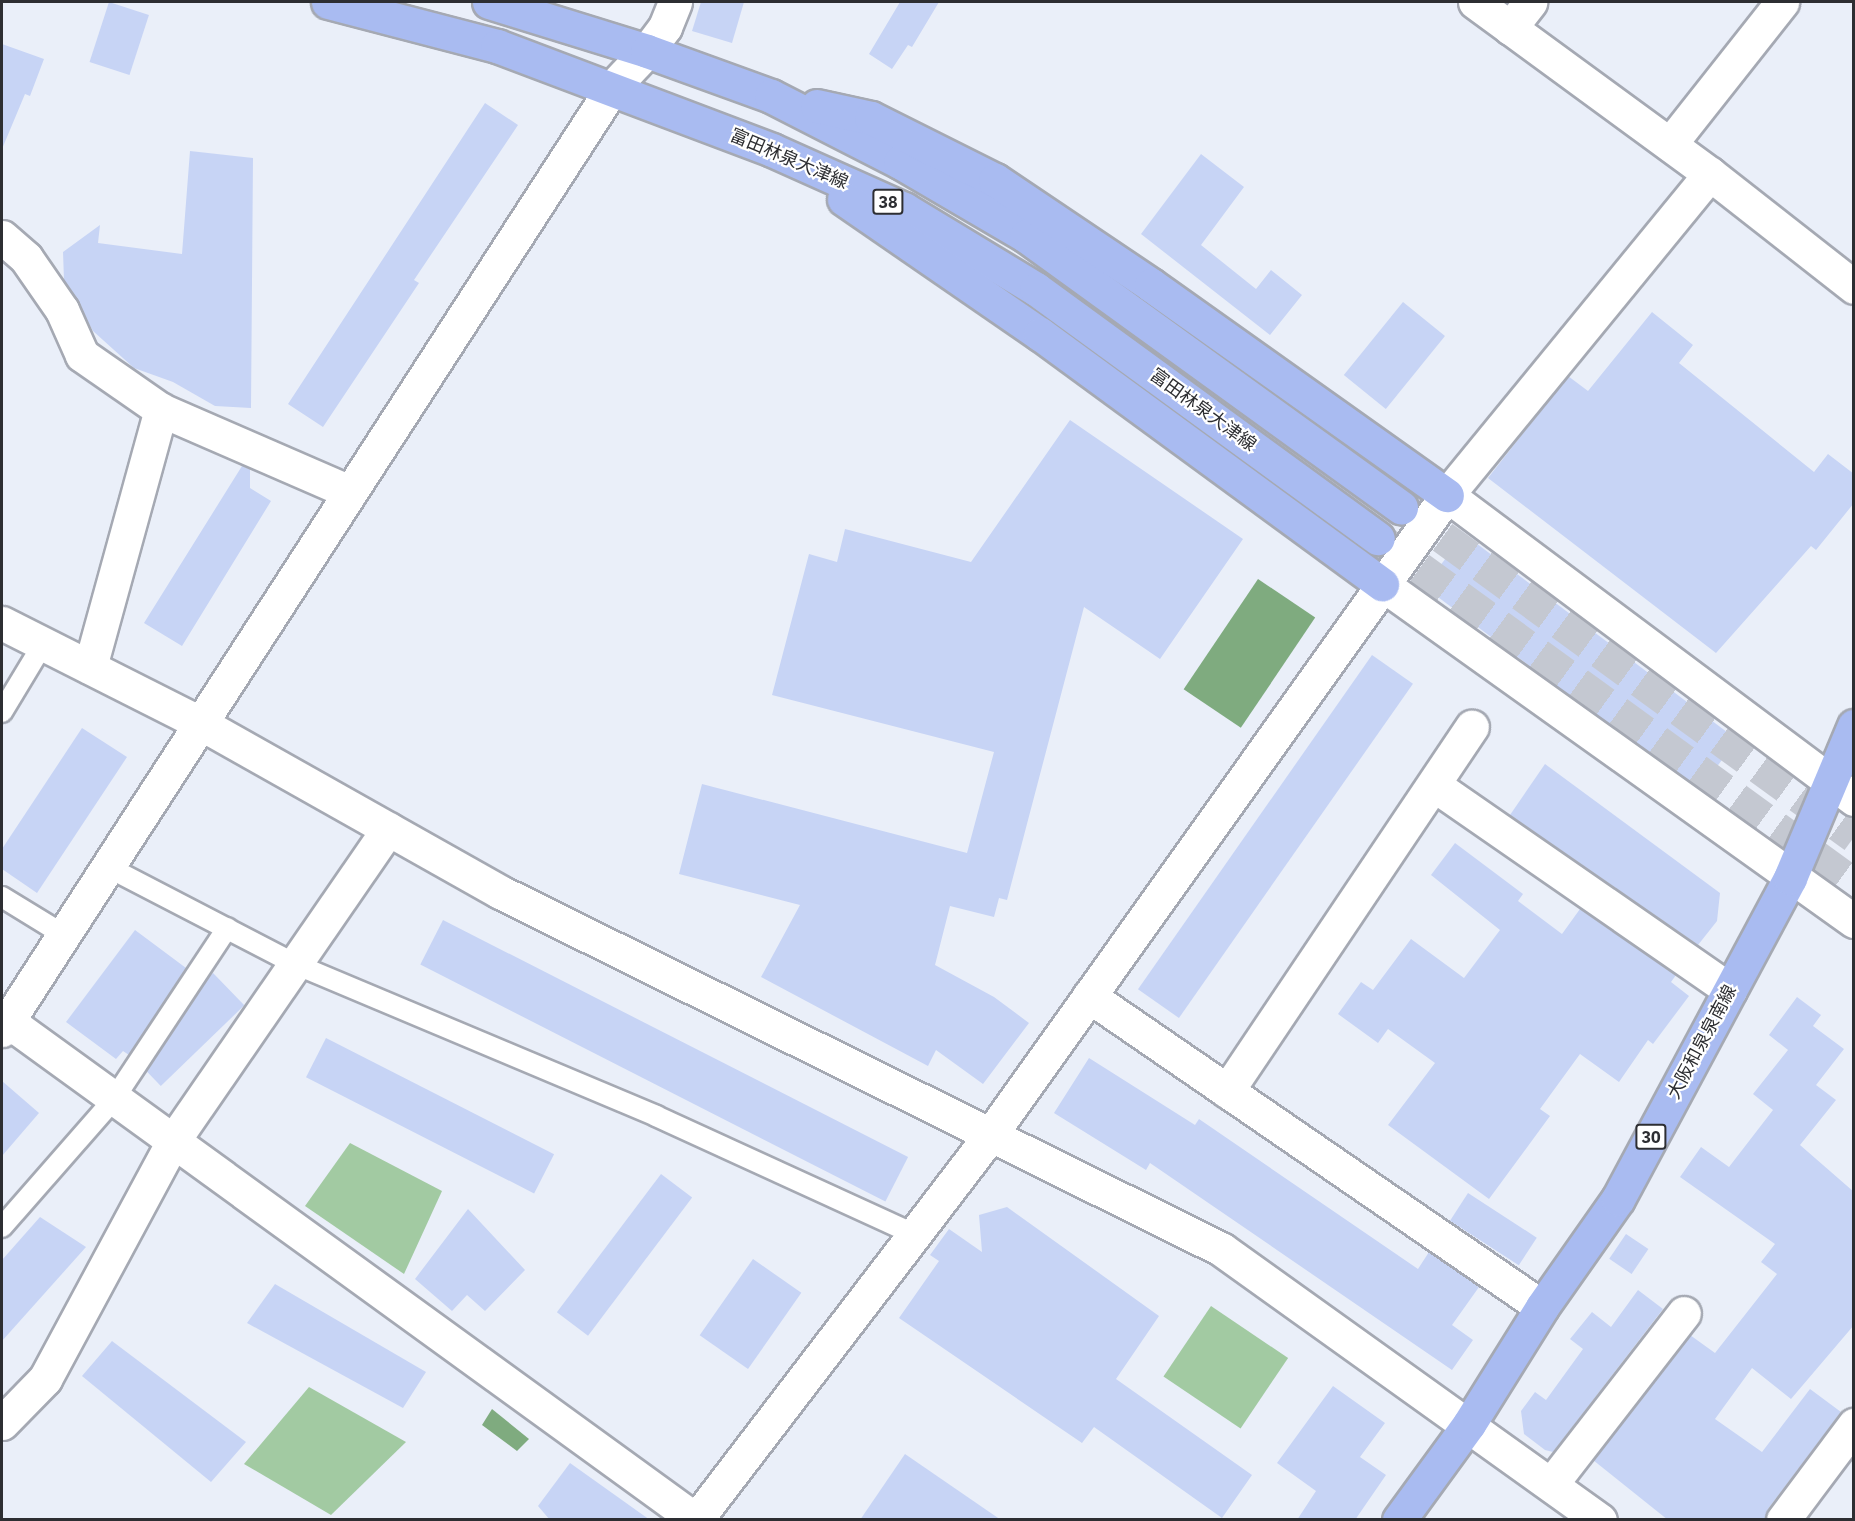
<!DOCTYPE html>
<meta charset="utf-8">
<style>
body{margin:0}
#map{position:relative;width:1855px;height:1521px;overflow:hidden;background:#eaeff9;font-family:"IBM Plex Sans","Noto Sans JP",sans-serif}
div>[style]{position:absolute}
.green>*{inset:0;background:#a2caa2;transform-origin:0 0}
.water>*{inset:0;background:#7fab7f;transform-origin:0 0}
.building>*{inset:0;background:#c7d4f5;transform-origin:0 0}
.primary-tunnel>*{height:33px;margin-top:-16.5px;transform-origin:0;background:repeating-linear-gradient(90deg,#c4c8d1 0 33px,transparent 0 49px)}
.roads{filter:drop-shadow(2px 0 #a5a9b3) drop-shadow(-2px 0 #a5a9b3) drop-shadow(0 2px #a5a9b3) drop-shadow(0 -2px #a5a9b3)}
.lane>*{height:20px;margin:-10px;padding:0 10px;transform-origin:10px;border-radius:10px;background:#fff}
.street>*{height:33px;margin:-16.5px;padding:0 16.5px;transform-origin:16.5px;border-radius:16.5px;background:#fff}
.secondary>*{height:33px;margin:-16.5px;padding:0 16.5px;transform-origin:16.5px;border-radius:16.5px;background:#fff}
.primary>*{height:33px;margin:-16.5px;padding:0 16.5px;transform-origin:16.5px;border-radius:16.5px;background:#a9bbf1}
span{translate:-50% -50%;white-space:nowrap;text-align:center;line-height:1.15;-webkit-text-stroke:4.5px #fff;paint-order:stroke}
.shield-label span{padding:2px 4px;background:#fff;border:2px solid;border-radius:4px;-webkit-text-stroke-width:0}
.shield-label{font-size:16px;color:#2d2e32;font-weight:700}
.street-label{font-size:18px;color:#2d2e32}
.frame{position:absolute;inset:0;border:3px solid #2d2e32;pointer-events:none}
</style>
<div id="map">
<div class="green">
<i style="clip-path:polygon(350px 1143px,442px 1191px,404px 1274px,305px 1206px)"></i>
<i style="left:1211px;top:1306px;width:93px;height:85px;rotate:34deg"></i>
<i style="clip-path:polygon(309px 1387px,406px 1442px,331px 1515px,244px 1464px)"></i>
</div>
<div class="water">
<i style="left:1258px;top:579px;width:69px;height:133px;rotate:34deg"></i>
<i style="clip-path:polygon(492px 1409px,529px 1439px,517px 1451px,482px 1425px)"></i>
</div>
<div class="building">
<i style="left:109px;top:2px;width:42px;height:63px;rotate:18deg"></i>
<i style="clip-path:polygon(701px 2px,744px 2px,732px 43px,692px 31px)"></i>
<i style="clip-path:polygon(900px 2px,939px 2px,912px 47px,908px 45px,892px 69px,869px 54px)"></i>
<i style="clip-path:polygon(2px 44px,44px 59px,30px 96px,25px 94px,2px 149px)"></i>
<i style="clip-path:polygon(485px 103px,518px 125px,414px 280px,419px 283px,323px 427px,288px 404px)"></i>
<i style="clip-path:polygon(190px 151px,253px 158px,251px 408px,215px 406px,173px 382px,134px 368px,93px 331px,64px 280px,63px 252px,100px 225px,98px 243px,182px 254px)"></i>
<i style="clip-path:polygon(1201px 154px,1244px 187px,1201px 245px,1256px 289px,1271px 270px,1302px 295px,1270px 335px,1141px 234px)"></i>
<i style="left:1403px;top:302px;width:54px;height:94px;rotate:39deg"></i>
<i style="clip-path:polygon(1652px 312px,1693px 345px,1679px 363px,1814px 472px,1828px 454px,1854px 474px,1854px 503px,1816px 550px,1811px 546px,1716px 653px,1488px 478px,1568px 376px,1588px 391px)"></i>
<i style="clip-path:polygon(1070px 420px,1243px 539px,1160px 659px,1084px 607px,1007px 900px,999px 898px,994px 917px,950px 906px,935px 965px,994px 997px,1029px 1023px,983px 1084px,936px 1050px,928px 1066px,761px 977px,800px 905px,679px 874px,702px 784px,967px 853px,994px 752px,772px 695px,809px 554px,837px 562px,845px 529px,971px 562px)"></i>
<i style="clip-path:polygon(242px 466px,250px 469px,250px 488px,271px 501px,182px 646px,144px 623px)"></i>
<i style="left:1464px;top:534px;width:342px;height:66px;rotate:37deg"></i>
<i style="left:1372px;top:655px;width:50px;height:408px;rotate:35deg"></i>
<i style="clip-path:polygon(82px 728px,127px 757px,37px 893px,2px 869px,2px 849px)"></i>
<i style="clip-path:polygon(1545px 764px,1720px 893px,1717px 921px,1698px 945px,1510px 815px)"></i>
<i style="clip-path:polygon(1455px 843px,1523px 894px,1518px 901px,1562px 934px,1580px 909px,1676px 975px,1671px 982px,1689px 996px,1653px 1044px,1648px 1040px,1619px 1082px,1580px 1054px,1540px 1109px,1550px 1116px,1489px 1199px,1388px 1125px,1435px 1063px,1388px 1029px,1378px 1043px,1338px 1014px,1361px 982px,1373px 990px,1411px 939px,1464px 978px,1500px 930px,1431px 875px)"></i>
<i style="left:443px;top:920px;width:522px;height:50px;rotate:27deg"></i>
<i style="clip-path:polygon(135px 930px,186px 968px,129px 1055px,123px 1051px,116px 1059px,66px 1022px)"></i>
<i style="left:213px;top:973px;width:45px;height:116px;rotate:46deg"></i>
<i style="clip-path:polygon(1797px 997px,1821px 1015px,1813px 1026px,1844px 1049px,1816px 1085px,1836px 1100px,1800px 1145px,1854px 1192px,1854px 1325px,1791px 1399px,1752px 1368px,1715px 1419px,1762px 1452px,1810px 1389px,1841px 1412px,1768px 1509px,1765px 1520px,1668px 1520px,1593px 1460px,1690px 1335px,1715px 1353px,1777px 1274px,1761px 1262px,1775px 1244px,1680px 1177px,1701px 1147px,1729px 1167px,1773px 1110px,1753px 1094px,1788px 1050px,1769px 1035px)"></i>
<i style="left:326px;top:1038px;width:256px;height:44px;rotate:27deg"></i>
<i style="clip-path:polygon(1089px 1058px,1195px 1125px,1199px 1119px,1418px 1269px,1429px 1252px,1479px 1287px,1452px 1325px,1473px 1340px,1452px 1370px,1150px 1163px,1146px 1170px,1054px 1113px)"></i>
<i style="clip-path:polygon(2px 1081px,39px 1113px,2px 1156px)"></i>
<i style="left:661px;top:1174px;width:39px;height:173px;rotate:37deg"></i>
<i style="left:1468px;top:1193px;width:82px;height:33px;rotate:33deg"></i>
<i style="clip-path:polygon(1007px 1207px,1159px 1316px,1116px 1379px,1252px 1475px,1222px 1518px,1094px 1427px,1082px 1443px,899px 1318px,939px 1261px,930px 1255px,949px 1229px,982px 1252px,979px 1215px)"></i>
<i style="clip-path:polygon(468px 1209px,525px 1270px,485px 1311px,467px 1295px,452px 1311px,415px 1279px)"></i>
<i style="clip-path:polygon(40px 1217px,86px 1247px,2px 1341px,2px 1260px)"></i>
<i style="left:1626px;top:1234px;width:27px;height:30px;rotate:34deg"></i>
<i style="left:753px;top:1259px;width:59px;height:93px;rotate:35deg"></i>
<i style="clip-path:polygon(275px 1284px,426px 1372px,403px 1408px,247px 1323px)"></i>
<i style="clip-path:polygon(1638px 1290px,1663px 1309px,1553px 1452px,1545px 1450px,1524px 1434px,1521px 1411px,1535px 1392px,1546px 1400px,1583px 1349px,1570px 1339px,1592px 1312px,1611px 1327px)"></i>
<i style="clip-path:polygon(112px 1341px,246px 1442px,211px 1482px,82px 1376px)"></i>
<i style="clip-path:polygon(1333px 1386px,1385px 1423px,1360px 1457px,1386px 1475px,1355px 1520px,1297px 1520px,1316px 1491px,1277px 1463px)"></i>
<i style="clip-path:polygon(905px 1454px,1001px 1520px,860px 1520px)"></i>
<i style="clip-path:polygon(570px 1463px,650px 1520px,550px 1520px,538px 1506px)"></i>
</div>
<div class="primary-tunnel">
<i style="left:1403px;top:508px;width:558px;rotate:36.03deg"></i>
<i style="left:1380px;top:539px;width:586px;rotate:36.05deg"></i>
</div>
<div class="roads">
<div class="lane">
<i style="left:2px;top:712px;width:79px;rotate:-58.9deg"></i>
<i style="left:108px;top:867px;width:211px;rotate:27.4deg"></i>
<i style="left:295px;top:964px;width:392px;rotate:22.8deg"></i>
<i style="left:656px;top:1116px;width:284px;rotate:24.6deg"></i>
<i style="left:2px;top:897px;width:73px;rotate:31.5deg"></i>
<i style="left:2px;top:1227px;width:170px;rotate:-48.8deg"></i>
<i style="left:114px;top:1099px;width:205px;rotate:-56.5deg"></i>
</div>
<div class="street">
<i style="left:1475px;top:2px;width:291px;rotate:36.2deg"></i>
<i style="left:1710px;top:174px;width:183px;rotate:38.1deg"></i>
<i style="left:1510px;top:28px;width:33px;rotate:-52deg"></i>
<i style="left:647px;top:51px;width:30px;rotate:-53deg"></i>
<i style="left:665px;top:27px;width:27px;rotate:-68deg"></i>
<i style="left:1670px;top:144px;width:181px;rotate:-51.7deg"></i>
<i style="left:2px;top:237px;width:32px;rotate:41deg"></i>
<i style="left:26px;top:258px;width:63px;rotate:55.3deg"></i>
<i style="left:62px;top:310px;width:49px;rotate:66deg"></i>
<i style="left:82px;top:355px;width:96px;rotate:34.8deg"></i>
<i style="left:161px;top:410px;width:206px;rotate:23.5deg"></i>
<i style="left:1447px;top:495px;width:508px;rotate:36.76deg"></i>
<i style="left:1382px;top:584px;width:580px;rotate:35.53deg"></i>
<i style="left:90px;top:667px;width:267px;rotate:-74.6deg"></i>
<i style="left:1434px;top:785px;width:360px;rotate:34.7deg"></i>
<i style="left:1089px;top:996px;width:549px;rotate:34.47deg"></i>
<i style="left:9px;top:1022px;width:849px;rotate:35.94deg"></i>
<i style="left:1227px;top:1091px;width:439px;rotate:-56.1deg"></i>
<i style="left:2px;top:1423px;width:62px;rotate:-45.7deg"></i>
<i style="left:45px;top:1379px;width:270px;rotate:-61.7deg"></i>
<i style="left:173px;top:1141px;width:379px;rotate:-55.4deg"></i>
<i style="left:1552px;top:1483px;width:215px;rotate:-52.2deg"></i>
<i style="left:696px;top:1520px;width:486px;rotate:-52.6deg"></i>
<i style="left:991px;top:1134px;width:785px;rotate:-54.49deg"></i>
<i style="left:1447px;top:495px;width:415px;rotate:-50.7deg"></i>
<i style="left:1783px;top:1520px;width:119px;rotate:-53.2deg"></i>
</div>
<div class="secondary">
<i style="left:2px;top:623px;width:222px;rotate:26.8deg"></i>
<i style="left:200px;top:723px;width:344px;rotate:29.4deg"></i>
<i style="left:500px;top:892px;width:805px;rotate:26.34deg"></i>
<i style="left:1221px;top:1249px;width:466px;rotate:35.6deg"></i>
<i style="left:2px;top:1030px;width:1122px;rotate:-57.07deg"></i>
<i style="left:612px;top:88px;width:51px;rotate:-46.6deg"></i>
</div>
<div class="primary">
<i style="left:328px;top:2px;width:175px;rotate:14.6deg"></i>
<i style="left:497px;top:46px;width:294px;rotate:20.7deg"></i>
<i style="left:772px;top:150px;width:145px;rotate:24.1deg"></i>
<i style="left:904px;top:209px;width:154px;rotate:31.2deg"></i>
<i style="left:1036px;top:289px;width:423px;rotate:36.1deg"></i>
<i style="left:489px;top:2px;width:165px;rotate:17.2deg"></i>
<i style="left:647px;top:51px;width:132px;rotate:19.9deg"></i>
<i style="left:771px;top:96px;width:145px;rotate:27.1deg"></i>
<i style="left:900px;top:162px;width:146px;rotate:30.4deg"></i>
<i style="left:1026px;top:236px;width:463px;rotate:35.9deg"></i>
<i style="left:817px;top:106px;width:55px;rotate:12.5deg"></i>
<i style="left:871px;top:118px;width:139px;rotate:26.6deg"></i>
<i style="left:995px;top:180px;width:188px;rotate:33.9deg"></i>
<i style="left:1151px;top:285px;width:363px;rotate:35.4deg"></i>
<i style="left:844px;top:199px;width:238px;rotate:34.6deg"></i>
<i style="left:1040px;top:334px;width:424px;rotate:36.2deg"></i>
<i style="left:1399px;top:1520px;width:119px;rotate:-53.9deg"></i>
<i style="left:1469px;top:1424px;width:138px;rotate:-58deg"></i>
<i style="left:1542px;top:1307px;width:132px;rotate:-54.9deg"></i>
<i style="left:1618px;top:1199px;width:364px;rotate:-61.8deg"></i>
<i style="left:1790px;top:878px;width:165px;rotate:-67.2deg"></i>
</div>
</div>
<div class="shield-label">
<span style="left:888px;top:202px">38</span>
<span style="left:1651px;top:1137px">30</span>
</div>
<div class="street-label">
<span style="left:789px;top:159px;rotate:23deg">富田林泉大津線</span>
<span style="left:1203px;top:410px;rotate:36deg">富田林泉大津線</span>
<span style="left:1702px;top:1042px;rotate:-62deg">大阪和泉泉南線</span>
</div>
<div class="frame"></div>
</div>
